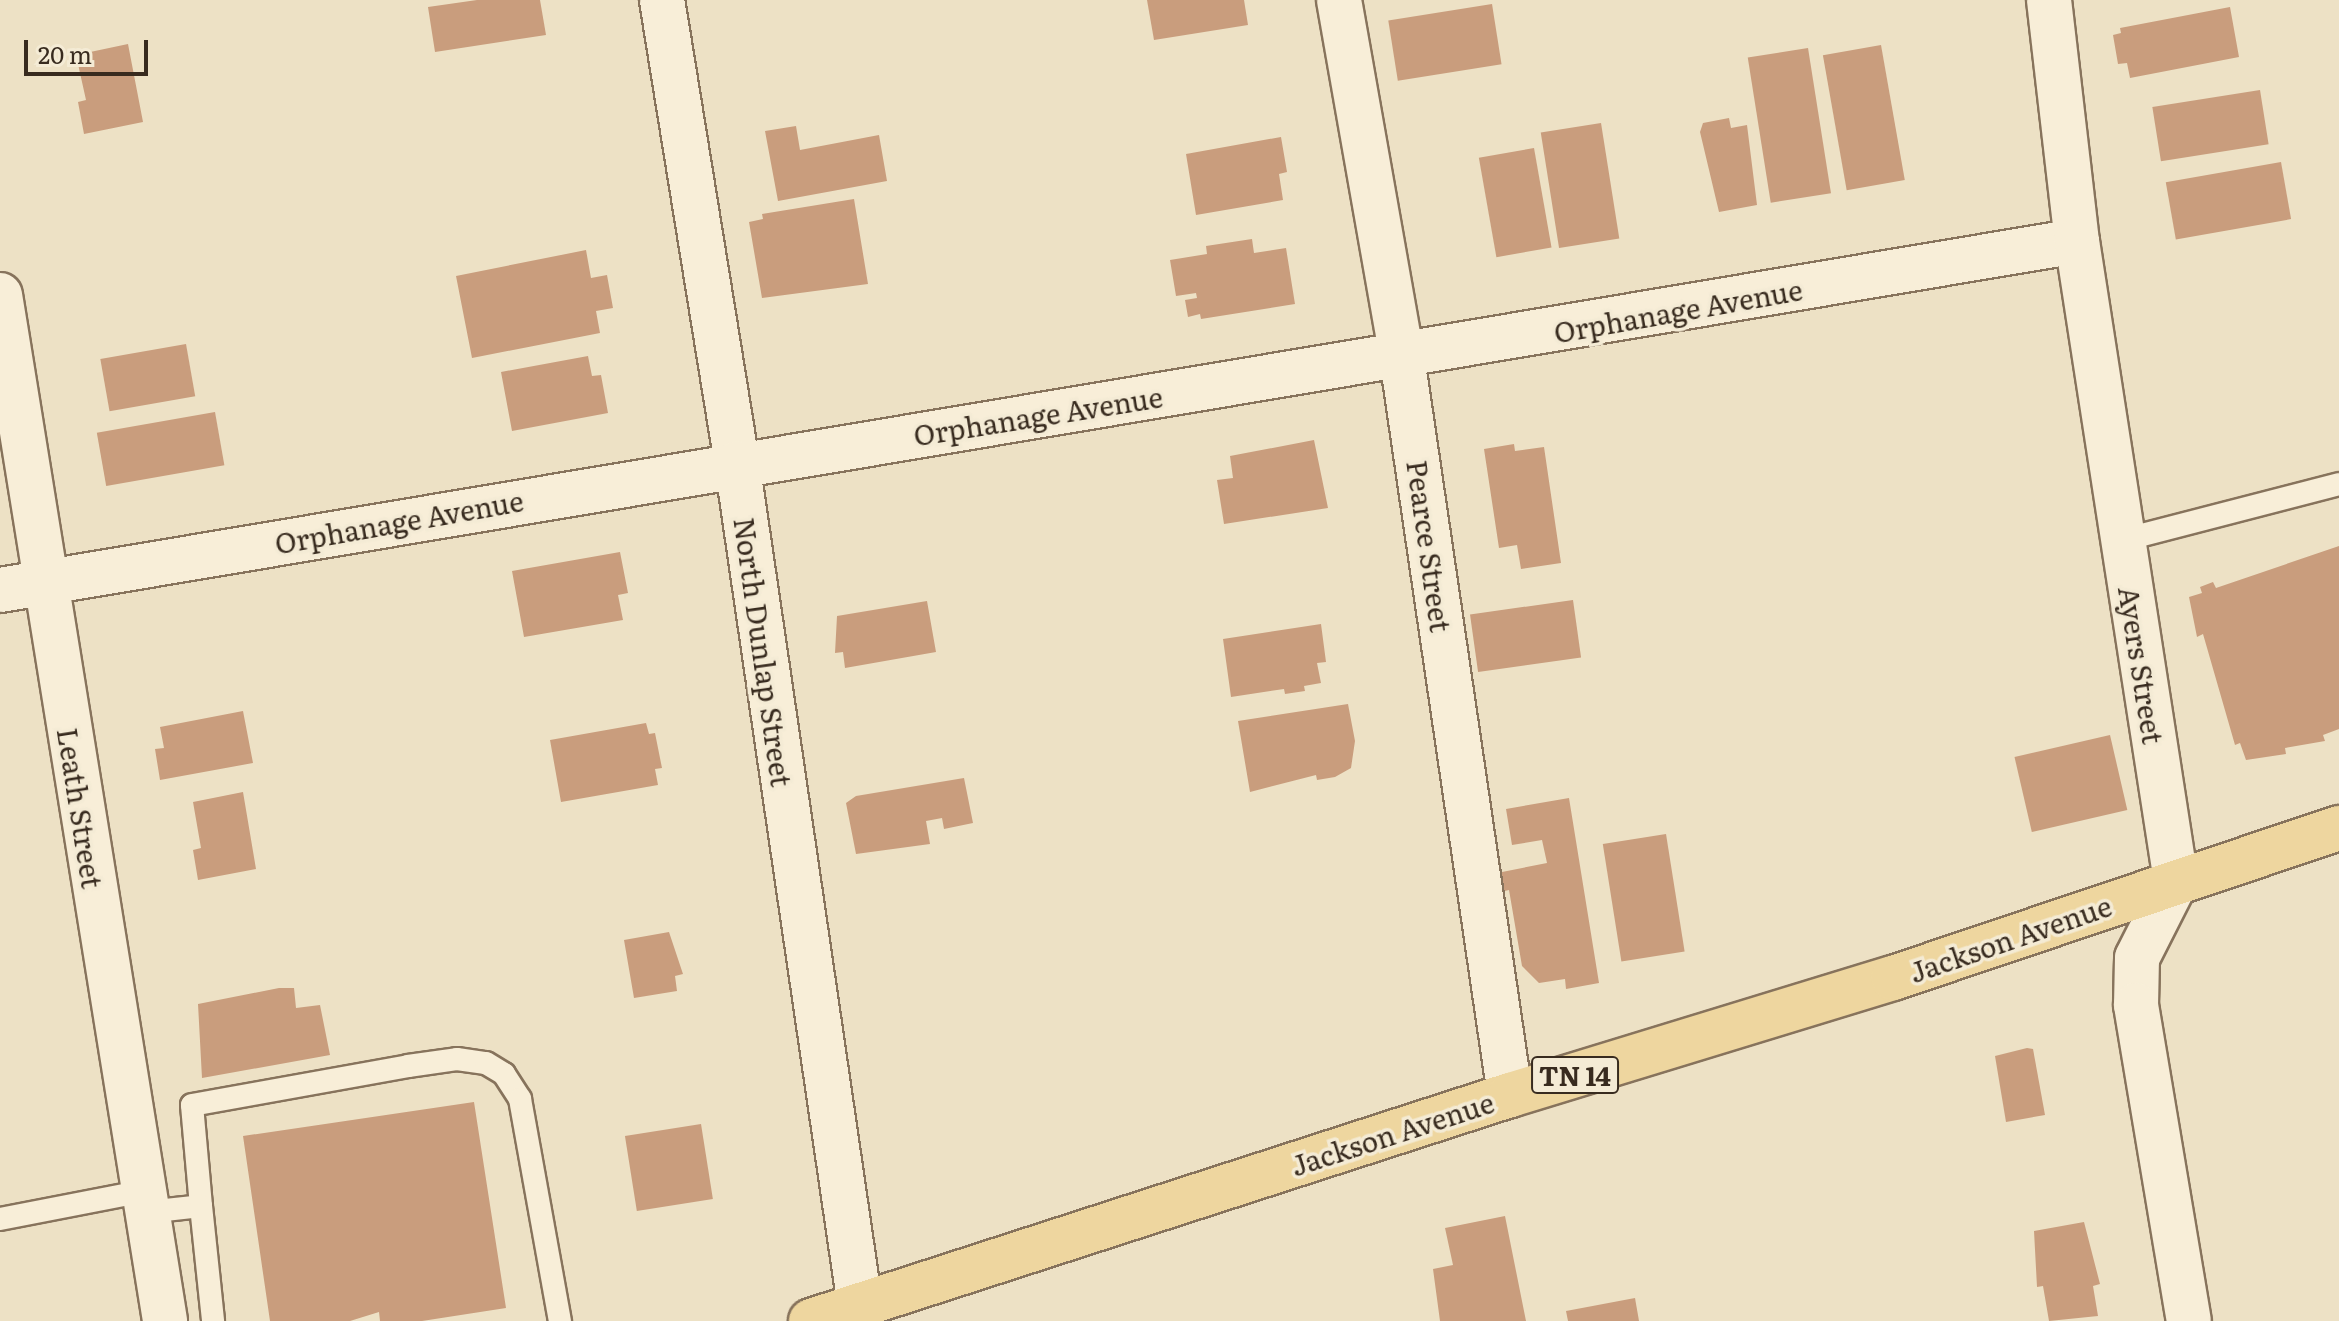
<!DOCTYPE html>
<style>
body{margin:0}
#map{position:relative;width:2339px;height:1321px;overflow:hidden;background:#ede1c5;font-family:Literata,serif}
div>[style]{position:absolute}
.building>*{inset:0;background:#c99d7d;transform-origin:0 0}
.roads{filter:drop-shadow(2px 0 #87735c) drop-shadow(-2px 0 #87735c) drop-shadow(0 2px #87735c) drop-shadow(0 -2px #87735c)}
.service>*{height:22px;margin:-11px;padding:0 11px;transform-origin:11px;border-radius:11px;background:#f8eed8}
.minor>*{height:44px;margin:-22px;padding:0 22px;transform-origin:22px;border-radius:22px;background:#f8eed8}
.tertiary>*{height:44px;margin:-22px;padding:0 22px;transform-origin:22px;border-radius:22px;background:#f8eed8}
.primary>*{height:44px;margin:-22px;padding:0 22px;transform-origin:22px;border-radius:22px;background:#eed69f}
span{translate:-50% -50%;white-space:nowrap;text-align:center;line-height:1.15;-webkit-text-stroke:7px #f4ebd5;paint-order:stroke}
.shield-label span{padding:2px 6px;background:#f4ebd5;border:2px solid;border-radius:6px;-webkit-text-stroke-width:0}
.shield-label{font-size:26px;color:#382b1f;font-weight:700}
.street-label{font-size:28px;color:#382b1f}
.scale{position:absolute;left:24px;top:40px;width:124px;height:36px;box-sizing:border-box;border:4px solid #382b1f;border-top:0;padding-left:10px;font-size:24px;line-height:28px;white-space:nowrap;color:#382b1f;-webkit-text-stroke:6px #f4ebd5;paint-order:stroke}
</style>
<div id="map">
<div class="building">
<i style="clip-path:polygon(477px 0,540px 0,546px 35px,435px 52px,428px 7px)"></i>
<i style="clip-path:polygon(1147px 0,1244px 0,1248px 25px,1154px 40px)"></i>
<i style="left:1492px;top:4px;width:61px;height:105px;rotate:81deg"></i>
<i style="clip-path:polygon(2230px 7px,2239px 57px,2130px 78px,2127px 63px,2118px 64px,2113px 35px,2121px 33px,2120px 28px)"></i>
<i style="clip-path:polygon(128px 44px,143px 122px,84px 134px,78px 102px,86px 100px,76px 55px)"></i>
<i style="left:1881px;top:45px;width:137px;height:59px;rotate:80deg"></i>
<i style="left:1808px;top:48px;width:147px;height:61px;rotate:81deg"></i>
<i style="left:2260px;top:90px;width:55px;height:109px;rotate:81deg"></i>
<i style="clip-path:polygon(1729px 118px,1731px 128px,1747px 125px,1757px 205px,1719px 212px,1700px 132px,1703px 123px)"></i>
<i style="left:1601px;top:123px;width:117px;height:61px;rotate:81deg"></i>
<i style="clip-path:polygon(796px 126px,800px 150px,879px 135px,887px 181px,778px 201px,765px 131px)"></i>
<i style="clip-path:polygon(1281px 137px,1287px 172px,1279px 174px,1283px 200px,1196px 215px,1186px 154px)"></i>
<i style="left:1534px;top:148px;width:101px;height:56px;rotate:80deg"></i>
<i style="left:2281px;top:162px;width:58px;height:117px;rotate:80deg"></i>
<i style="clip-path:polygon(854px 199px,868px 284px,762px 298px,749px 222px,763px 219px,762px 214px)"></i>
<i style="clip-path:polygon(1252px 239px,1254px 253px,1286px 248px,1295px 304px,1201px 319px,1200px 314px,1188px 317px,1185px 300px,1197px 298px,1196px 293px,1176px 296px,1170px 260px,1207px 254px,1206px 246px)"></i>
<i style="clip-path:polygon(586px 250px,591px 278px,607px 275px,613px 308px,596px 311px,600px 333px,472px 358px,456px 276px)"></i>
<i style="left:186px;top:344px;width:53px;height:87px;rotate:80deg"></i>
<i style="clip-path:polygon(588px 356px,592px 376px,601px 375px,608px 413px,512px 431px,501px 372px)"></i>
<i style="left:215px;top:412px;width:54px;height:120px;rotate:80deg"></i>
<i style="clip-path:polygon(1314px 440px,1328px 508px,1224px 524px,1217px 480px,1233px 478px,1230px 456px)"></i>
<i style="clip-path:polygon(1514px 444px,1515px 451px,1544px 447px,1561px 563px,1521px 569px,1517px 545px,1499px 548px,1484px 449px)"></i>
<i style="clip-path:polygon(2339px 546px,2339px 729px,2323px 735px,2325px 741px,2285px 748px,2286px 754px,2246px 760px,2240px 743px,2235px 745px,2203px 634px,2197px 637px,2189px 597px,2202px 593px,2200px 587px,2213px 582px,2216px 588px)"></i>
<i style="clip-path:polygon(620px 552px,628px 593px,618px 595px,623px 620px,524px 637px,512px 571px)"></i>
<i style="left:1573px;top:600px;width:58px;height:104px;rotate:82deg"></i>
<i style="clip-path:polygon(927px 601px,936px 652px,845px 668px,843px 652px,835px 653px,837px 616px)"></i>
<i style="clip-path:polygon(1321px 624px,1326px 662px,1317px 663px,1321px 683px,1304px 686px,1305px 691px,1285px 694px,1284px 689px,1231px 697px,1223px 639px)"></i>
<i style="clip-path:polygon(1348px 704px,1355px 741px,1351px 768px,1335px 777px,1317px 780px,1316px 775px,1250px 792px,1238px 721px)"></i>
<i style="clip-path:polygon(243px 711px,253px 763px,160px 780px,155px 749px,164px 748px,160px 727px)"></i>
<i style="clip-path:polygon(646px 723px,649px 734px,655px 733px,662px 768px,655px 769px,658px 785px,561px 802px,550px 740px)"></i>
<i style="left:2110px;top:735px;width:77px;height:98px;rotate:77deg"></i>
<i style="clip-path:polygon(964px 778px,973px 823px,944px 829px,942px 818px,926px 821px,930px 844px,856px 854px,846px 803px,856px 796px)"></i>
<i style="clip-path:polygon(243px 792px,256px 869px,198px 880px,193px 850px,201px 848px,193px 802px)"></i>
<i style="clip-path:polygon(1569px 798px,1599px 983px,1566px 989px,1565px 979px,1539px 983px,1522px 966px,1509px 890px,1500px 892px,1497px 873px,1547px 863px,1542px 840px,1512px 845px,1506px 809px)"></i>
<i style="left:1666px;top:834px;width:119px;height:64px;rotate:81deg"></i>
<i style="clip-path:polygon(669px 932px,683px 974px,675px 976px,677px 991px,634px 998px,624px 940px)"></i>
<i style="clip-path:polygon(279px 988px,294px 988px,296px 1008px,320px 1005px,330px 1055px,202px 1078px,198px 1004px)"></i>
<i style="clip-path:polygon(2027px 1048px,2033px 1049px,2045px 1115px,2006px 1122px,1995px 1056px)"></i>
<i style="clip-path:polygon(474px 1102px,506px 1308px,422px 1321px,380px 1321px,379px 1312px,350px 1321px,270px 1321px,243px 1136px)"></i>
<i style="left:701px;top:1124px;width:76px;height:77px;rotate:81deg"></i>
<i style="clip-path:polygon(1505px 1216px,1526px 1321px,1440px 1321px,1433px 1269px,1453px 1265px,1445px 1228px)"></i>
<i style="clip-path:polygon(2084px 1222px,2100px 1284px,2093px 1286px,2098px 1316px,2049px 1321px,2043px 1286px,2037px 1287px,2034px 1231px)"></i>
<i style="clip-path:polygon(1635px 1298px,1639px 1321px,1568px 1321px,1566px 1311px)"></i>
</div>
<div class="roads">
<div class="service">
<i style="left:2123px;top:540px;width:223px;rotate:-14.5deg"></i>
<i style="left:201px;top:1206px;width:101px;rotate:-95.1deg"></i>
<i style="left:192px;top:1105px;width:219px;rotate:-10.2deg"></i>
<i style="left:408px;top:1066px;width:49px;rotate:-8.1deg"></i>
<i style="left:457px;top:1059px;width:29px;rotate:8deg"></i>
<i style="left:486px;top:1063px;width:21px;rotate:31deg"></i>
<i style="left:504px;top:1074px;width:30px;rotate:57deg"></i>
<i style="left:520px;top:1099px;width:226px;rotate:79.8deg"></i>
<i style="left:147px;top:1212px;width:54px;rotate:-6.3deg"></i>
<i style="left:201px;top:1206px;width:116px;rotate:84deg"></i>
<i style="left:0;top:1219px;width:147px;rotate:-11deg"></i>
</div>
<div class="minor">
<i style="left:662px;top:0;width:469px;rotate:80.8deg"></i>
<i style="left:737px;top:463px;width:851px;rotate:81.69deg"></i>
<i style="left:1339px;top:0;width:364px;rotate:80deg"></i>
<i style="left:1402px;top:358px;width:745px;rotate:81.66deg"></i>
<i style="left:0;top:295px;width:1039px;rotate:80.86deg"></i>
<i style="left:0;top:590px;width:2106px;rotate:-9.54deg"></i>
</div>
<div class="tertiary">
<i style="left:2049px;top:0;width:243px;rotate:83.4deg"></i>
<i style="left:2077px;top:241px;width:648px;rotate:81.21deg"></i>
<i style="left:2176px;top:881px;width:86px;rotate:116.9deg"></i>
<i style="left:2137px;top:958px;width:47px;rotate:91.2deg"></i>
<i style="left:2136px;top:1005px;width:320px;rotate:80.5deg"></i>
</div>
<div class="primary">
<i style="left:811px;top:1321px;width:735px;rotate:-17.92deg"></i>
<i style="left:1510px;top:1095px;width:400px;rotate:-17deg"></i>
<i style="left:1893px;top:978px;width:471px;rotate:-18.6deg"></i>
</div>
</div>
<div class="shield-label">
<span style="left:1575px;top:1075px">TN 14</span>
</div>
<div class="street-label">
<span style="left:1678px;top:310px;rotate:-10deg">Orphanage Avenue</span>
<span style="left:1038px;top:415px;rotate:-9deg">Orphanage Avenue</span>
<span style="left:399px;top:521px;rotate:-10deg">Orphanage Avenue</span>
<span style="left:1430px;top:546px;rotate:82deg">Pearce Street</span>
<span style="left:764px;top:652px;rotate:82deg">North Dunlap Street</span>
<span style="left:2142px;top:665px;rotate:81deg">Ayers Street</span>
<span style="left:81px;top:808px;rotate:81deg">Leath Street</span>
<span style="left:2010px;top:938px;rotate:-19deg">Jackson Avenue</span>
<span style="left:1392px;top:1133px;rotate:-18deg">Jackson Avenue</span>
</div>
<div class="scale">20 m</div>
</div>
